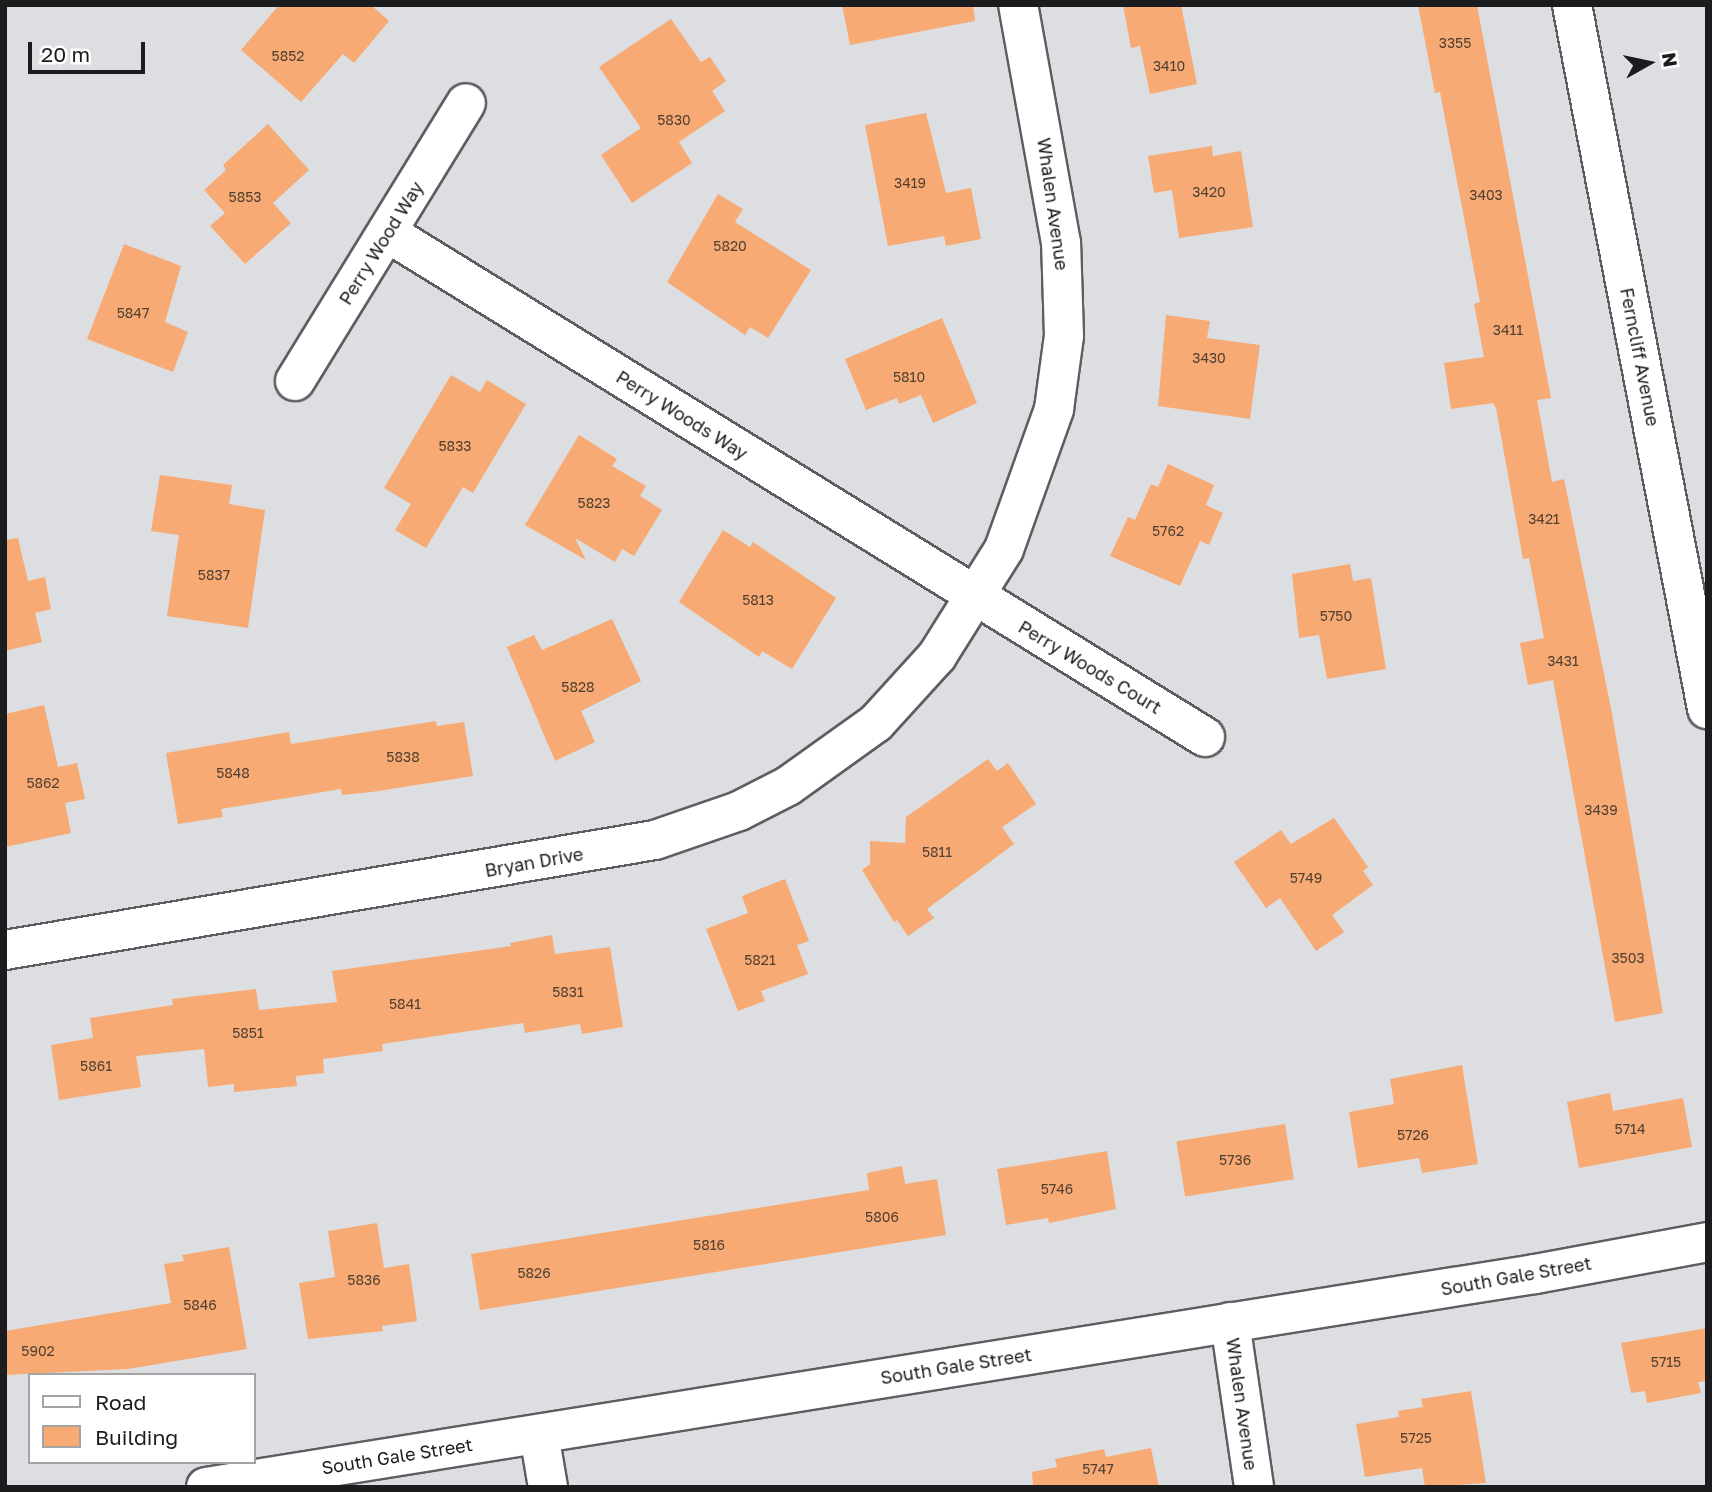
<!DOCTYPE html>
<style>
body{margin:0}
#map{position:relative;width:1712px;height:1492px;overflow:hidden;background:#dcdee2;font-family:"Golos Text",sans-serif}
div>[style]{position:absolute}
.building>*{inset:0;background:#f7aa73;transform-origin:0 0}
.roads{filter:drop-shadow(2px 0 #5d5e61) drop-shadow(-2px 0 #5d5e61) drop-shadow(0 2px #5d5e61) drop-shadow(0 -2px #5d5e61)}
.street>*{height:38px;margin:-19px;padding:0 19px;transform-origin:19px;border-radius:19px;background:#fff}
span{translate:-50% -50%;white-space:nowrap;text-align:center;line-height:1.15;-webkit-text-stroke:6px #fff;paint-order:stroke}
.number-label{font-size:14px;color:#524032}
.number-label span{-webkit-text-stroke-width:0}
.street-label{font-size:18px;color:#1b1c1d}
.frame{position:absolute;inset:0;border:7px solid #1b1c1d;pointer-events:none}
.legend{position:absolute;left:28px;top:1373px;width:228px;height:91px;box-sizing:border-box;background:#fff;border:2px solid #a4a4a5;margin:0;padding:9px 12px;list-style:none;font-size:21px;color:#1b1c1d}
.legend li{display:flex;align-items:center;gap:14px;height:35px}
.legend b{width:35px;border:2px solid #a4a4a5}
.north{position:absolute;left:1614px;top:28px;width:70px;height:70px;-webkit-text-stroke:5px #fff;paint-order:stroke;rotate:81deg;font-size:19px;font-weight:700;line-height:28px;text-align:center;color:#1b1c1d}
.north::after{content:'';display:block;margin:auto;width:24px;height:32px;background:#1b1c1d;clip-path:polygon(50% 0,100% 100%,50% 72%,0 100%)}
.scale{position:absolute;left:28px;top:42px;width:117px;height:32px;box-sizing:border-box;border:4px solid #1b1c1d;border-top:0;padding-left:9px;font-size:21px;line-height:24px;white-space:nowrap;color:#1b1c1d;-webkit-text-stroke:5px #fff;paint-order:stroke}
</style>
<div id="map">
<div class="building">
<i style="clip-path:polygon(279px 5px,371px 5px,389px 21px,354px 63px,343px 54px,301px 102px,241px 50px)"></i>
<i style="clip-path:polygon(842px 5px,973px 5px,975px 21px,850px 45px)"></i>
<i style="clip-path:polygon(1123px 5px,1181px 5px,1197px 84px,1150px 94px,1140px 46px,1131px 48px)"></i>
<i style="clip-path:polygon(1418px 5px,1477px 5px,1551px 398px,1537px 400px,1552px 482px,1564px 479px,1611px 708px,1663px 1013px,1615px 1022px,1553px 680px,1528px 685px,1520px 643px,1544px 638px,1529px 558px,1523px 559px,1496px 408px,1493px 403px,1451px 409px,1444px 363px,1484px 357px,1474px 304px,1480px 302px,1440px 92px,1435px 93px)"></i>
<i style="clip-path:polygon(671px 19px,701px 62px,710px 57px,726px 81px,712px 91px,725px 111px,679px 142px,692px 163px,632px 203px,601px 155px,641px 128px,599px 67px)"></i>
<i style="clip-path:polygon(926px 113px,946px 193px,971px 188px,981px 239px,946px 246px,944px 236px,888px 246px,865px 125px)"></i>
<i style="clip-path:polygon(268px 124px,309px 170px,273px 203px,291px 223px,245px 264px,210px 226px,225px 213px,204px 190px,226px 170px,223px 165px)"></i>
<i style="clip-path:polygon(1212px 146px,1213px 156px,1241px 151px,1253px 227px,1179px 238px,1172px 190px,1154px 193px,1148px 156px)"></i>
<i style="clip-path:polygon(718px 194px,743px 209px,735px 222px,811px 270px,768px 338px,750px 327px,745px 335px,667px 282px)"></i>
<i style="clip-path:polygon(124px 244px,181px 266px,165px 322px,188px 332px,173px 372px,87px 339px)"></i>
<i style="clip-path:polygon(1166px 315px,1210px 321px,1207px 338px,1260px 345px,1250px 419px,1158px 406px)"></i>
<i style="clip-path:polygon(942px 318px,977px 403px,933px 423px,921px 395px,899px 404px,897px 398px,866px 410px,845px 359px)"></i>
<i style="clip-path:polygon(451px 375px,480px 392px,487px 380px,526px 404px,473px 493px,463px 487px,426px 548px,395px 530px,411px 504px,384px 488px)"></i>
<i style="clip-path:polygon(579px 435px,617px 459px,612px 466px,646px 486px,640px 496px,662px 510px,634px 556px,622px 549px,615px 562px,575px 538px,586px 560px,525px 525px)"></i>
<i style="clip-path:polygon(1168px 464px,1214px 485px,1206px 505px,1223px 513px,1209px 545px,1200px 541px,1180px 586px,1110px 556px,1128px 517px,1135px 520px,1151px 484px,1158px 487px)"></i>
<i style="clip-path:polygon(160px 475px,232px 485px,229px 504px,265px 510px,248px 628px,167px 616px,179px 535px,151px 531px)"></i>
<i style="clip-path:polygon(723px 530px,750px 547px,753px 542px,836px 598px,792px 669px,762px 651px,759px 657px,679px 602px)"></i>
<i style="clip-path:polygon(18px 538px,28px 581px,45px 577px,51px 609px,35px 613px,42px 642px,5px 651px,5px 540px)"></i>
<i style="clip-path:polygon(1350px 564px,1353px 581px,1371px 578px,1386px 669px,1327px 679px,1319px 635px,1299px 638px,1292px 574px)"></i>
<i style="clip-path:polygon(612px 619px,641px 681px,581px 711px,595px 742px,555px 761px,507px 647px,534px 635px,542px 650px)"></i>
<i style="clip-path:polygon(44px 705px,58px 767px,77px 763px,85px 799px,65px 803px,71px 833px,5px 847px,5px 714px)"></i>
<i style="clip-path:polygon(436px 721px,437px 726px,464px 722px,473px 776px,372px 792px,342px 795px,341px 789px,221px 809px,223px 817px,178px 824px,166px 753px,289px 732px,291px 744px)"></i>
<i style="clip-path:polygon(988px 759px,997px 771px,1008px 763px,1036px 804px,1002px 827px,1014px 844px,927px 909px,934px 918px,908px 936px,897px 920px,894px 922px,862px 870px,870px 864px,870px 841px,905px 843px,906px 817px)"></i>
<i style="clip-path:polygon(1334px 818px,1368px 867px,1363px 871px,1373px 885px,1332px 915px,1344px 932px,1316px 951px,1280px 898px,1266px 908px,1234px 862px,1281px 830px,1291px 844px)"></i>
<i style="clip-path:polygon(785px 879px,809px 941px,797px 945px,808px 974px,761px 991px,765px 1001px,738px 1011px,706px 929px,748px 913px,742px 896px)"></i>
<i style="clip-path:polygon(552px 935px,555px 954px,610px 947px,623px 1027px,582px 1034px,580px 1024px,525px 1033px,523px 1023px,382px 1044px,383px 1051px,323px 1059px,324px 1073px,296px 1076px,297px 1086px,234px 1092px,234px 1084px,208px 1087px,204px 1049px,136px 1056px,141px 1087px,59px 1100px,51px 1045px,93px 1038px,90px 1018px,173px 1005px,172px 999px,256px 989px,259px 1010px,337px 1002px,332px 971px,511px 946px,510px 943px)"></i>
<i style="clip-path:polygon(1462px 1065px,1478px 1164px,1422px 1173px,1419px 1158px,1358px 1168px,1349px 1112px,1394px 1104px,1390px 1079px)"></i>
<i style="clip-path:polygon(1610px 1093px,1613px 1111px,1683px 1098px,1692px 1147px,1579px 1168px,1567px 1102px)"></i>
<i style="left:1285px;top:1124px;width:56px;height:110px;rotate:81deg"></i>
<i style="clip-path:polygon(1107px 1151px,1116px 1209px,1049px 1223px,1048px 1218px,1006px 1225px,997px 1169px)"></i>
<i style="clip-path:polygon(902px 1166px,905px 1184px,937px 1179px,946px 1235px,480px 1310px,471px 1254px,869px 1190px,867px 1173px)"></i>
<i style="clip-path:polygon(377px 1223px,384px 1268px,409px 1264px,417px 1321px,382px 1326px,383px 1331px,308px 1339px,299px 1283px,335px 1277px,328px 1231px)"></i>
<i style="clip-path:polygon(229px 1247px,247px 1349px,128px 1369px,5px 1375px,5px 1331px,171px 1303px,164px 1264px,184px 1261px,182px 1255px)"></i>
<i style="clip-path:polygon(1707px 1328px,1707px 1381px,1698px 1382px,1701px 1393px,1647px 1403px,1645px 1391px,1631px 1393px,1621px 1343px)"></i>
<i style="clip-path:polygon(1471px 1391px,1486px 1483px,1425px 1487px,1422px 1468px,1365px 1477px,1356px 1424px,1399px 1417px,1398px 1411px,1423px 1407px,1421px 1399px)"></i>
<i style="clip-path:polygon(1151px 1448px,1159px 1487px,1033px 1487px,1032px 1472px,1057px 1467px,1055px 1459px,1104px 1449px,1106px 1457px)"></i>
</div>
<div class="roads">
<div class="street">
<i style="left:1572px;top:5px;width:717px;rotate:79.14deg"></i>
<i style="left:388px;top:233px;width:960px;rotate:31.67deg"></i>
<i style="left:295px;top:381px;width:326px;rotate:-58.4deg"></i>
<i style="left:5px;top:950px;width:659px;rotate:-9.61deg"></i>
<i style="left:655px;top:840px;width:89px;rotate:-19deg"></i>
<i style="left:739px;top:811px;width:55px;rotate:-27deg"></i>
<i style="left:788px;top:786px;width:108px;rotate:-35.6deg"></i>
<i style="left:876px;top:723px;width:91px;rotate:-47.7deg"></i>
<i style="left:937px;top:656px;width:126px;rotate:-57.9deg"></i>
<i style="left:1004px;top:549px;width:149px;rotate:-70.3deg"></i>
<i style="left:1054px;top:409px;width:74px;rotate:-82.2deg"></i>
<i style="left:1064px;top:336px;width:93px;rotate:-91.8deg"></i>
<i style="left:1061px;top:243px;width:242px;rotate:-100.2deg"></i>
<i style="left:1230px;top:1322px;width:167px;rotate:81.7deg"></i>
<i style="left:539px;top:1434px;width:54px;rotate:80.4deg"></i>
<i style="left:206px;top:1487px;width:1346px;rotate:-9.11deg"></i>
<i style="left:1535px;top:1274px;width:175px;rotate:-10.5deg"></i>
</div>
</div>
<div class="number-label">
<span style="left:1455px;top:43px">3355</span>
<span style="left:288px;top:56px">5852</span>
<span style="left:1169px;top:66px">3410</span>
<span style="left:674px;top:120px">5830</span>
<span style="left:910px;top:183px">3419</span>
<span style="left:1209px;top:192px">3420</span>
<span style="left:1486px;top:195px">3403</span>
<span style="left:245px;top:197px">5853</span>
<span style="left:730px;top:246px">5820</span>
<span style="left:133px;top:313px">5847</span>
<span style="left:1508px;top:330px">3411</span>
<span style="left:1209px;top:358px">3430</span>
<span style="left:909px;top:377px">5810</span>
<span style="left:455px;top:446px">5833</span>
<span style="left:594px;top:503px">5823</span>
<span style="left:1544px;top:519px">3421</span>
<span style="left:1168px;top:531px">5762</span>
<span style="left:214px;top:575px">5837</span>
<span style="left:758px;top:600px">5813</span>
<span style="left:1336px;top:616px">5750</span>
<span style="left:1563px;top:661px">3431</span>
<span style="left:578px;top:687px">5828</span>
<span style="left:403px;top:757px">5838</span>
<span style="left:233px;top:773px">5848</span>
<span style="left:43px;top:783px">5862</span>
<span style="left:1601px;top:810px">3439</span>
<span style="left:937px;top:852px">5811</span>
<span style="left:1306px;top:878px">5749</span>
<span style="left:1628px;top:958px">3503</span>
<span style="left:760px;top:960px">5821</span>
<span style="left:568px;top:992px">5831</span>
<span style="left:405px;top:1004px">5841</span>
<span style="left:248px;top:1033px">5851</span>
<span style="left:96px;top:1066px">5861</span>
<span style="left:1630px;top:1129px">5714</span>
<span style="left:1413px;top:1135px">5726</span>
<span style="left:1235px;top:1160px">5736</span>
<span style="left:1057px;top:1189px">5746</span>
<span style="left:882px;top:1217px">5806</span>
<span style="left:709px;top:1245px">5816</span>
<span style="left:534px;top:1273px">5826</span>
<span style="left:364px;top:1280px">5836</span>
<span style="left:200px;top:1305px">5846</span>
<span style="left:38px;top:1351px">5902</span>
<span style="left:1666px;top:1362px">5715</span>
<span style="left:1416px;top:1438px">5725</span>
<span style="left:1098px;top:1469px">5747</span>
</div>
<div class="street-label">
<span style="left:1053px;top:204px;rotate:82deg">Whalen Avenue</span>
<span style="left:381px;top:243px;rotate:-58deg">Perry Wood Way</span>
<span style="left:1640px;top:357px;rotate:79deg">Ferncliff Avenue</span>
<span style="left:682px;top:415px;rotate:32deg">Perry Woods Way</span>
<span style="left:1090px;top:667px;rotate:31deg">Perry Woods Court</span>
<span style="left:534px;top:862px;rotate:-10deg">Bryan Drive</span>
<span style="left:1516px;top:1276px;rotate:-10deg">South Gale Street</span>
<span style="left:956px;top:1366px;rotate:-9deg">South Gale Street</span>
<span style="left:1242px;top:1404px;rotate:82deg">Whalen Avenue</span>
<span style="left:397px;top:1456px;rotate:-9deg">South Gale Street</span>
</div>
<div class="frame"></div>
<ul class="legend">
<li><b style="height:9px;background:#fff"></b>Road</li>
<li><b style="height:19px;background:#f7aa73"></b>Building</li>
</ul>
<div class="north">N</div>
<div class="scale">20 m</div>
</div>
